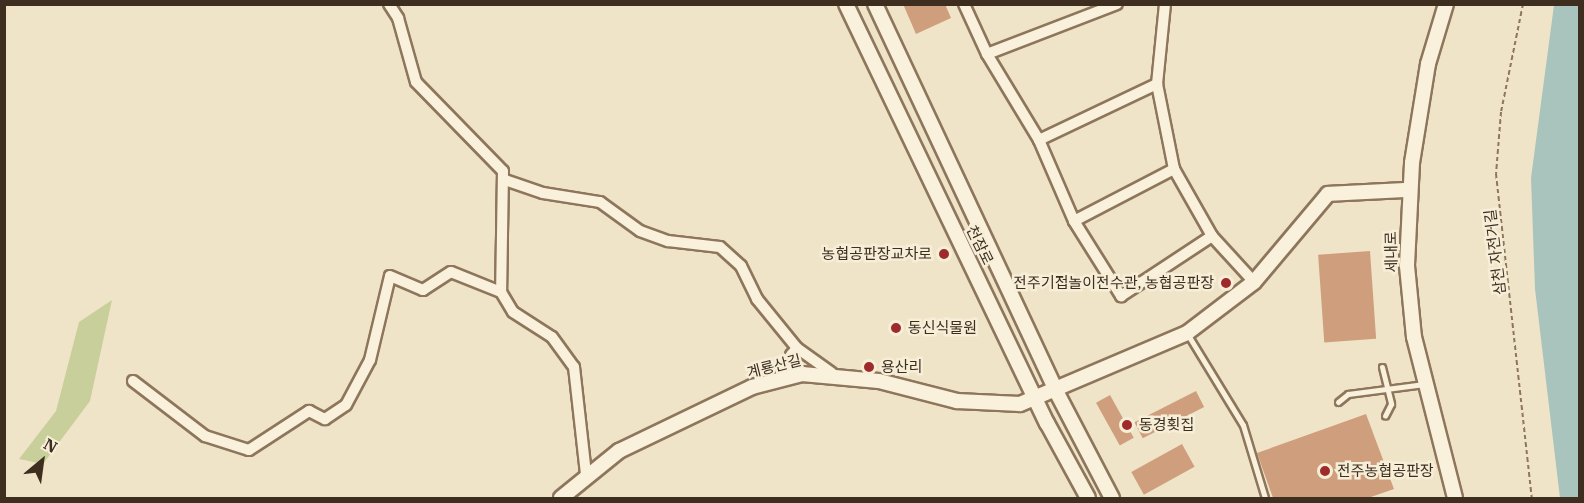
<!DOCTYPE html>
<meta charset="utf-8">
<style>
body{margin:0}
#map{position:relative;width:1584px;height:503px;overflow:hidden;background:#f0e4c8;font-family:"IBM Plex Serif","Noto Sans KR",serif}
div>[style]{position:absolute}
.green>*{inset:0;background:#c9cf9b}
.water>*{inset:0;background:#a9c4bc}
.building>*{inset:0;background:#cf9f7d;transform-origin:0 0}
.path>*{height:2px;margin-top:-1px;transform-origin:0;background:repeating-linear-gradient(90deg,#8d765c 0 4.5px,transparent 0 7.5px)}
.roads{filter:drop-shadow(2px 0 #8d765c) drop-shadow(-2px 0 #8d765c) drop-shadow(0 2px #8d765c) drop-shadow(0 -2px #8d765c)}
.lane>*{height:5px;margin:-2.5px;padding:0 2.5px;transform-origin:2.5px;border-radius:2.5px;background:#faf1dc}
.street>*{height:10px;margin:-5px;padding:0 5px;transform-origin:5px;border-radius:5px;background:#faf1dc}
.secondary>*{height:14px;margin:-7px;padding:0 7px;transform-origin:7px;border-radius:7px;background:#faf1dc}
.dots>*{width:16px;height:16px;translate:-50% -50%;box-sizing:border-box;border:3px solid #f7eed8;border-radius:50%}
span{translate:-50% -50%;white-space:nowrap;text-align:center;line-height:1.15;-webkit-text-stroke:5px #f7eed8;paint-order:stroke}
.street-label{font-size:15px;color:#3d2e20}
.poi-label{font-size:15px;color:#3d2e20}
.right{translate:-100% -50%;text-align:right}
.left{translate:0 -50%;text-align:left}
.frame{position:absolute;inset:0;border:6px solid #3d2e20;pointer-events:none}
.north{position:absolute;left:12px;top:431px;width:60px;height:60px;-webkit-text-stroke:4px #f7eed8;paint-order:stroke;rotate:29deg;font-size:16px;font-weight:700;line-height:24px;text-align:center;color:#3d2e20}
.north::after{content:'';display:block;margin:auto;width:21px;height:27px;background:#3d2e20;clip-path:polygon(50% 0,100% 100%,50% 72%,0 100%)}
</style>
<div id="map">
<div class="green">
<i style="clip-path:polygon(112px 300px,90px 401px,43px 464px,19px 459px,56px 411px,79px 322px)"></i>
</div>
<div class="water">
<i style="clip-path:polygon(1554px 5px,1579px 5px,1579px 498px,1560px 498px,1535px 289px,1531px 178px)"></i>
</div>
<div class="building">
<i style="clip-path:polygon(903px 4px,945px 4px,951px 18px,916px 34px)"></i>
<i style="left:1370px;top:251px;width:88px;height:52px;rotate:86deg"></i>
<i style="left:1196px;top:391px;width:18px;height:69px;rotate:63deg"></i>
<i style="left:1110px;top:395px;width:49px;height:16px;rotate:61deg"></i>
<i style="clip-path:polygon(1366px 414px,1394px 489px,1368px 498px,1273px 498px,1257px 453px)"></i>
<i style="left:1182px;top:444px;width:26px;height:58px;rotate:61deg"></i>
</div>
<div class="path">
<i style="left:1523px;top:4px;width:110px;rotate:101.5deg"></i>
<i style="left:1501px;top:112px;width:62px;rotate:94.6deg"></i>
<i style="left:1496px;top:174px;width:326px;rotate:83.7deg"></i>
</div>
<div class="roads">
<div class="lane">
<i style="left:1188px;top:335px;width:105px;rotate:58.6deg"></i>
<i style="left:1243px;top:425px;width:76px;rotate:73.2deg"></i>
<i style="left:1382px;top:367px;width:38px;rotate:76deg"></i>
<i style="left:1391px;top:404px;width:13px;rotate:117deg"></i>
<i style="left:1338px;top:402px;width:13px;rotate:-39deg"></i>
<i style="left:1348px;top:394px;width:77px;rotate:-7.5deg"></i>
</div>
<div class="street">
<i style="left:389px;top:4px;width:17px;rotate:57deg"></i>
<i style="left:398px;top:18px;width:66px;rotate:74.3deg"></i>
<i style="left:416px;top:82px;width:124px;rotate:45.7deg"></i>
<i style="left:503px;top:171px;width:121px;rotate:90.9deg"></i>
<i style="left:501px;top:292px;width:23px;rotate:59deg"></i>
<i style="left:513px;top:312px;width:46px;rotate:32.7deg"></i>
<i style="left:552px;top:337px;width:37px;rotate:54deg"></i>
<i style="left:574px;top:367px;width:108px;rotate:83.6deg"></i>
<i style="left:964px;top:4px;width:55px;rotate:65.3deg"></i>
<i style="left:987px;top:54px;width:100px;rotate:58.8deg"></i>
<i style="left:1039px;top:140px;width:88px;rotate:66.6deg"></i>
<i style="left:1074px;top:221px;width:89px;rotate:57.9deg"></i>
<i style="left:1121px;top:296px;width:109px;rotate:-33.4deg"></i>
<i style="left:1165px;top:4px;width:80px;rotate:95.7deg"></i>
<i style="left:1157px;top:84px;width:87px;rotate:78.7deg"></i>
<i style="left:1174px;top:169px;width:77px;rotate:60.4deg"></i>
<i style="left:1212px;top:236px;width:62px;rotate:47.6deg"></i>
<i style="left:987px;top:54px;width:139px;rotate:-21deg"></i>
<i style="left:1039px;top:140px;width:131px;rotate:-25.4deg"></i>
<i style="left:505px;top:180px;width:40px;rotate:18.9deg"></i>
<i style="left:543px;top:193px;width:58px;rotate:9deg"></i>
<i style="left:600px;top:202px;width:49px;rotate:35.9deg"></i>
<i style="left:640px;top:231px;width:30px;rotate:20deg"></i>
<i style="left:668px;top:241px;width:52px;rotate:6.6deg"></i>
<i style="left:720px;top:247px;width:28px;rotate:42deg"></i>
<i style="left:741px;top:266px;width:37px;rotate:64deg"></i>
<i style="left:757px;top:299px;width:63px;rotate:50.8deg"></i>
<i style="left:797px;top:348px;width:43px;rotate:35.5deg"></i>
<i style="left:1074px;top:221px;width:113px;rotate:-27.5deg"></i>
<i style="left:793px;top:376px;width:21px;rotate:-95deg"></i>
<i style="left:791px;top:355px;width:9px;rotate:-49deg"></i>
<i style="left:133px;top:381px;width:91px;rotate:37.4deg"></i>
<i style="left:205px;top:436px;width:46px;rotate:17.7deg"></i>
<i style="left:249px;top:450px;width:72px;rotate:-33deg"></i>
<i style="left:309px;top:411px;width:18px;rotate:27deg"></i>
<i style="left:325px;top:419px;width:25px;rotate:-34deg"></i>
<i style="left:346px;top:405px;width:51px;rotate:-61.9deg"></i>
<i style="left:370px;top:360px;width:86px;rotate:-76.6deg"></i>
<i style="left:390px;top:276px;width:36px;rotate:23deg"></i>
<i style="left:423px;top:290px;width:33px;rotate:-33deg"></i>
<i style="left:451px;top:272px;width:54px;rotate:21.8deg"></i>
</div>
<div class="secondary">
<i style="left:846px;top:4px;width:465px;rotate:64.4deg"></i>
<i style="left:1047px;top:423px;width:85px;rotate:61.3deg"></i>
<i style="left:875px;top:4px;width:427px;rotate:64.9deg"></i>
<i style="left:1056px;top:391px;width:121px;rotate:62.4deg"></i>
<i style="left:1446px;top:4px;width:63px;rotate:106.7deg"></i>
<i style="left:1428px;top:64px;width:100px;rotate:99.2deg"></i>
<i style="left:1412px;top:163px;width:103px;rotate:92.8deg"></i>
<i style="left:1407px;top:266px;width:71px;rotate:84.4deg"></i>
<i style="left:1414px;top:337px;width:166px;rotate:75.7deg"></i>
<i style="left:561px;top:498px;width:75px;rotate:-39deg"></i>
<i style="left:619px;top:451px;width:148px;rotate:-25.7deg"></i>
<i style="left:752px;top:387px;width:52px;rotate:-14.6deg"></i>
<i style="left:802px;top:374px;width:77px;rotate:5.2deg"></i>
<i style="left:879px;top:381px;width:81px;rotate:14.4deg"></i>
<i style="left:957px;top:401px;width:63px;rotate:2.7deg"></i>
<i style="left:1020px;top:404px;width:181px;rotate:-23deg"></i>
<i style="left:1187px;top:333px;width:84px;rotate:-37.3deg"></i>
<i style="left:1254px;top:282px;width:115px;rotate:-49.9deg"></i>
<i style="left:1328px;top:194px;width:80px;rotate:-2.9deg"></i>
</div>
</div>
<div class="dots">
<i style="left:944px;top:254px;background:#9e2a2b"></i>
<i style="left:1226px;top:283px;background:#9e2a2b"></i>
<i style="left:896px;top:328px;background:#9e2a2b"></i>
<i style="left:869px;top:367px;background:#9e2a2b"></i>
<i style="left:1127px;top:425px;background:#9e2a2b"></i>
<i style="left:1325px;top:471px;background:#9e2a2b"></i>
</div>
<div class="street-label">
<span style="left:980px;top:245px;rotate:64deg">천잠로</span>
<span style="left:1391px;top:252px;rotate:-91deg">세내로</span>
<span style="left:1495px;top:252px;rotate:-97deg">삼천 자전거길</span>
<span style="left:774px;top:366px;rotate:-14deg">계룡산길</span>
</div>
<div class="poi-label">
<span class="right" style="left:932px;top:254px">농협공판장교차로</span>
<span class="right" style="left:1214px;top:283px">전주기접놀이전수관, 농협공판장</span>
<span class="left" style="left:908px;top:328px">동신식물원</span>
<span class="left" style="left:881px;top:367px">용산리</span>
<span class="left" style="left:1139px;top:425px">동경횟집</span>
<span class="left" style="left:1337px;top:471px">전주농협공판장</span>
</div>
<div class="frame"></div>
<div class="north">N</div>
</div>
